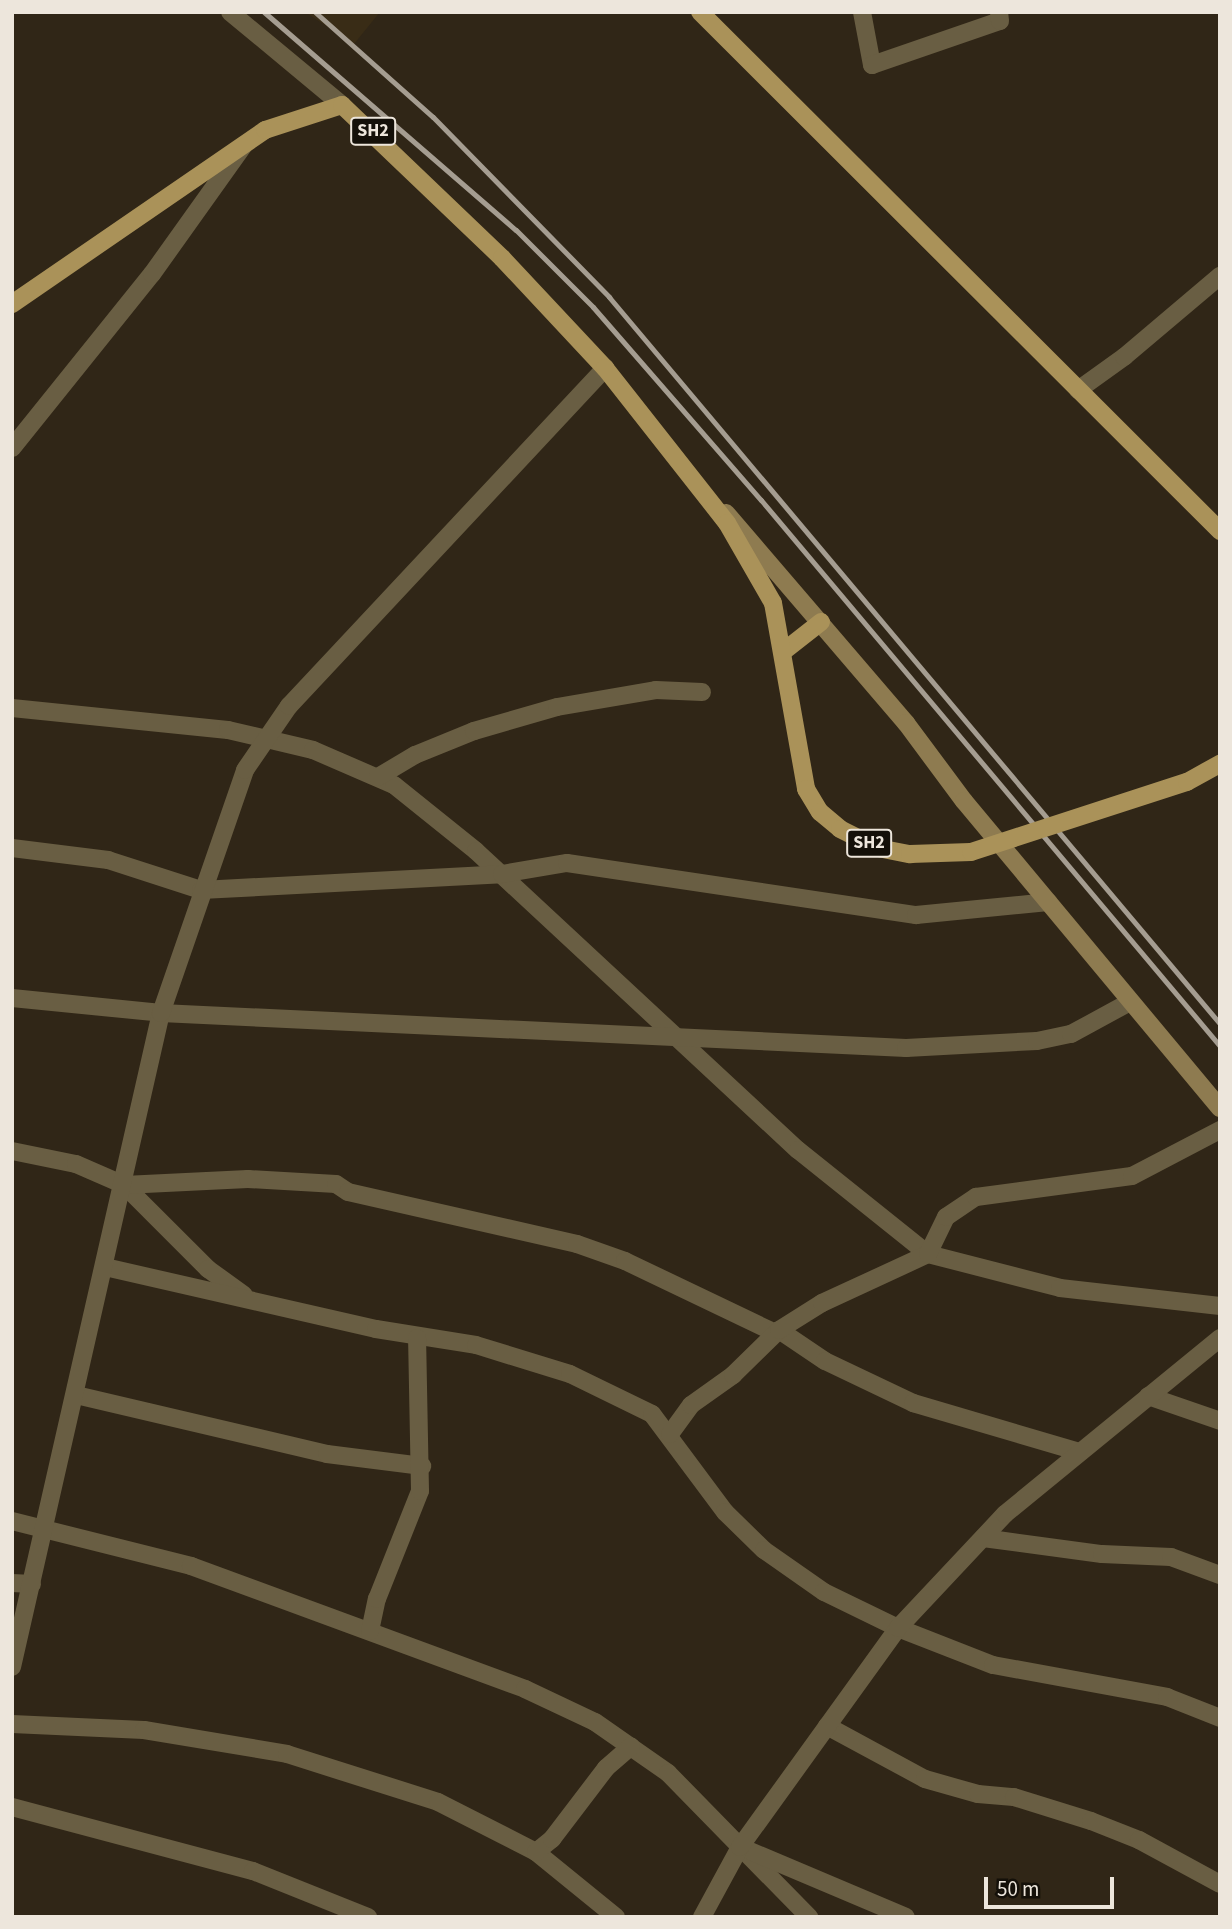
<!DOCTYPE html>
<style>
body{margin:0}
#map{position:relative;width:1232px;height:1929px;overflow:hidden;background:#302617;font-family:"Source Sans 3",sans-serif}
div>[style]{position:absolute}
.built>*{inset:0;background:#392c16}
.minor>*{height:18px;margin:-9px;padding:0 9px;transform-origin:9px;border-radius:9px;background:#695e43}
.secondary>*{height:18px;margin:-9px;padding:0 9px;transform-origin:9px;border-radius:9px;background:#8e7b50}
.primary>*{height:18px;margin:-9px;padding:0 9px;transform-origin:9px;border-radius:9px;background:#aa9259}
.rail>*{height:5px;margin:-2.5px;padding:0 2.5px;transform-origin:2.5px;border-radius:2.5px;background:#a59d91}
.primary-bridge>*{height:18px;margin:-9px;padding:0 9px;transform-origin:9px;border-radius:9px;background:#aa9259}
span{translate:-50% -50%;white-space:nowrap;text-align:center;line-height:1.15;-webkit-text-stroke:5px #141009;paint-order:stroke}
.shield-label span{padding:2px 5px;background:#141009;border:2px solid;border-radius:5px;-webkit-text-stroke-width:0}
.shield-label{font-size:18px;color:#ede6dc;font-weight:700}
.frame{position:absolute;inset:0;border:14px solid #ede6dc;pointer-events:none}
.scale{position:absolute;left:984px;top:1877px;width:130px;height:32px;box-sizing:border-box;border:4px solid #ede6dc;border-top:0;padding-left:9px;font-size:21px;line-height:24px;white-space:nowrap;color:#ede6dc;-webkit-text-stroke:5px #141009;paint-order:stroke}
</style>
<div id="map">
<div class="built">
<i style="clip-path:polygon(305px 12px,380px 12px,354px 44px)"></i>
</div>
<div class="minor">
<i style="left:230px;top:12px;width:146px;rotate:39.7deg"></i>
<i style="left:862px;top:12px;width:54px;rotate:79.3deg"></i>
<i style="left:872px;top:65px;width:135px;rotate:-19deg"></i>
<i style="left:1000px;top:21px;width:9px;rotate:-96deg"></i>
<i style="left:1078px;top:390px;width:57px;rotate:-35.7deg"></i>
<i style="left:1124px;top:357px;width:126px;rotate:-40.2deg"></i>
<i style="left:12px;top:448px;width:223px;rotate:-51.2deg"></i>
<i style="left:152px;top:274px;width:158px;rotate:-54.5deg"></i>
<i style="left:12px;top:708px;width:217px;rotate:5.8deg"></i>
<i style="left:228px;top:730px;width:87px;rotate:13.2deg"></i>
<i style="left:313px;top:750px;width:88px;rotate:23.4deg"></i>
<i style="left:394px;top:785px;width:105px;rotate:38.8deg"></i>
<i style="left:476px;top:851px;width:439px;rotate:42.9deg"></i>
<i style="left:798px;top:1150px;width:166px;rotate:38.7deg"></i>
<i style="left:928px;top:1254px;width:136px;rotate:14.4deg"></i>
<i style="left:1060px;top:1288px;width:161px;rotate:6.4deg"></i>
<i style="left:378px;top:777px;width:43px;rotate:-30.7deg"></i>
<i style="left:415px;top:755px;width:64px;rotate:-22.1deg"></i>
<i style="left:474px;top:731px;width:86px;rotate:-16.1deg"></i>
<i style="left:557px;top:707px;width:100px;rotate:-9.7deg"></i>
<i style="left:656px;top:690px;width:46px;rotate:2.5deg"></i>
<i style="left:12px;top:848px;width:97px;rotate:7.1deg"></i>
<i style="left:108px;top:860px;width:98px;rotate:17.9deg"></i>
<i style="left:201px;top:890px;width:301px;rotate:-3deg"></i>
<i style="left:502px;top:874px;width:66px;rotate:-9.6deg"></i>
<i style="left:567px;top:863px;width:353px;rotate:8.5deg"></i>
<i style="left:916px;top:915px;width:133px;rotate:-5.6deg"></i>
<i style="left:12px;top:998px;width:150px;rotate:5.7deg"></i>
<i style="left:161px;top:1013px;width:746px;rotate:2.69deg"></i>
<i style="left:906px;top:1048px;width:131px;rotate:-3.1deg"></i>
<i style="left:1037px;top:1041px;width:35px;rotate:-12deg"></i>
<i style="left:1071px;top:1034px;width:67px;rotate:-28.5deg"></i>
<i style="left:12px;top:1151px;width:65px;rotate:11.5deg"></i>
<i style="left:76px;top:1164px;width:52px;rotate:23.6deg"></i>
<i style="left:124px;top:1185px;width:119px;rotate:45deg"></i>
<i style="left:208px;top:1269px;width:44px;rotate:35.8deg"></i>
<i style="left:124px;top:1185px;width:124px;rotate:-2.8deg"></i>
<i style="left:248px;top:1179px;width:88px;rotate:3.3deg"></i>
<i style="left:336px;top:1184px;width:14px;rotate:34deg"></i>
<i style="left:348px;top:1192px;width:235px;rotate:12.8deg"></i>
<i style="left:577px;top:1244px;width:51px;rotate:19.5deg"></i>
<i style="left:625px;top:1261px;width:166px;rotate:25.6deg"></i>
<i style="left:105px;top:1267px;width:278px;rotate:12.9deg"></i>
<i style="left:376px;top:1329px;width:101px;rotate:9.1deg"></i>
<i style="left:476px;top:1345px;width:98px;rotate:17.1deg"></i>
<i style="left:570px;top:1374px;width:91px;rotate:26deg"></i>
<i style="left:652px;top:1414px;width:122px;rotate:53.3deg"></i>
<i style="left:725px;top:1512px;width:54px;rotate:44.3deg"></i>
<i style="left:764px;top:1550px;width:73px;rotate:35deg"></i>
<i style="left:824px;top:1592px;width:82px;rotate:25.9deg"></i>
<i style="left:898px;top:1628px;width:102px;rotate:21.3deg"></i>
<i style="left:993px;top:1665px;width:177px;rotate:10.4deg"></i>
<i style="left:1167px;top:1697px;width:57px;rotate:21.6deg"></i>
<i style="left:779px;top:1330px;width:55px;rotate:34deg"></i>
<i style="left:825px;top:1361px;width:98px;rotate:25.5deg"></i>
<i style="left:913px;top:1403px;width:174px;rotate:16.4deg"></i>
<i style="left:76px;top:1395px;width:258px;rotate:13.2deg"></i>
<i style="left:327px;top:1454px;width:96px;rotate:7.2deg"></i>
<i style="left:1148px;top:1396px;width:76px;rotate:19.1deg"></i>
<i style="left:670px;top:1434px;width:36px;rotate:-54deg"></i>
<i style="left:691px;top:1405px;width:52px;rotate:-35.5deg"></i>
<i style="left:733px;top:1375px;width:64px;rotate:-44.4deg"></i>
<i style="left:779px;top:1330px;width:51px;rotate:-32.1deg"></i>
<i style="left:822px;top:1303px;width:117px;rotate:-24.8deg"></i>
<i style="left:928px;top:1254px;width:41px;rotate:-64.1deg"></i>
<i style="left:946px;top:1217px;width:36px;rotate:-34deg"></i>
<i style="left:976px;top:1197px;width:157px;rotate:-7.7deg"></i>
<i style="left:1132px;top:1176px;width:99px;rotate:-27.6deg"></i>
<i style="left:12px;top:1521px;width:185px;rotate:14.1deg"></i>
<i style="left:191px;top:1566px;width:356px;rotate:20.2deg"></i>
<i style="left:525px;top:1689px;width:77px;rotate:25.2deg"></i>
<i style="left:595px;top:1722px;width:89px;rotate:34.9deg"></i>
<i style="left:668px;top:1773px;width:202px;rotate:45.6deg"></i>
<i style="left:983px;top:1538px;width:120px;rotate:7.7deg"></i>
<i style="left:1102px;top:1554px;width:69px;rotate:2.5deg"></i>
<i style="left:1171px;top:1557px;width:52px;rotate:20.2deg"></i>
<i style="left:12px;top:1583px;width:20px;rotate:3deg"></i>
<i style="left:370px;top:1631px;width:33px;rotate:-78deg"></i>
<i style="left:377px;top:1599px;width:116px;rotate:-68.3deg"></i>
<i style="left:420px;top:1491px;width:153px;rotate:-91.1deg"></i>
<i style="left:12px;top:1667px;width:671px;rotate:-77.17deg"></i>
<i style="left:161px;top:1013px;width:257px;rotate:-70.9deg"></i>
<i style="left:245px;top:770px;width:78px;rotate:-55.5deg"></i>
<i style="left:289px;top:706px;width:463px;rotate:-46.9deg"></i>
<i style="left:12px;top:1724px;width:132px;rotate:2.6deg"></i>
<i style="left:144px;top:1730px;width:145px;rotate:9.5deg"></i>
<i style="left:287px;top:1754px;width:158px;rotate:17.6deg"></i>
<i style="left:438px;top:1802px;width:110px;rotate:27deg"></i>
<i style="left:536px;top:1852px;width:103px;rotate:39.1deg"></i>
<i style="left:827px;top:1726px;width:111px;rotate:28.4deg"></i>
<i style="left:925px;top:1779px;width:55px;rotate:15.8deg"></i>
<i style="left:978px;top:1794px;width:36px;rotate:5deg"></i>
<i style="left:1014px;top:1797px;width:81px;rotate:17.3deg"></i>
<i style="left:1091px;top:1821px;width:52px;rotate:21.6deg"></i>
<i style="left:1139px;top:1840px;width:92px;rotate:28.5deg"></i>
<i style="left:12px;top:1807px;width:249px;rotate:14.9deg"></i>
<i style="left:253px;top:1871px;width:124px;rotate:21.8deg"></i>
<i style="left:750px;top:1851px;width:169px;rotate:22.9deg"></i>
<i style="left:536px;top:1852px;width:21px;rotate:-39deg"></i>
<i style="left:552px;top:1839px;width:89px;rotate:-52.7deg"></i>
<i style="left:606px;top:1768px;width:33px;rotate:-41deg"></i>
<i style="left:702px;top:1917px;width:80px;rotate:-61.5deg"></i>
<i style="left:740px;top:1847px;width:270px;rotate:-54.2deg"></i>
<i style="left:898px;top:1628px;width:156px;rotate:-46.8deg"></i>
<i style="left:1005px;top:1514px;width:278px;rotate:-39.3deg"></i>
</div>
<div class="secondary">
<i style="left:726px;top:513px;width:277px;rotate:49.4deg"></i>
<i style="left:906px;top:723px;width:97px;rotate:53.4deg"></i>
<i style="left:964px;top:801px;width:400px;rotate:50.2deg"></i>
</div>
<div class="primary">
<i style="left:700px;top:12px;width:735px;rotate:44.94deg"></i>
<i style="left:12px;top:304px;width:307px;rotate:-34.5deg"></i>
<i style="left:265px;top:130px;width:81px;rotate:-18deg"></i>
<i style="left:342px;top:105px;width:221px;rotate:43.7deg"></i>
<i style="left:502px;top:258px;width:151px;rotate:46.9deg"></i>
<i style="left:605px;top:368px;width:197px;rotate:51.8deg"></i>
<i style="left:784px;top:651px;width:47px;rotate:-38.1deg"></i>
</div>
<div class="rail">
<i style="left:264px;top:12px;width:333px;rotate:40.9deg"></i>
<i style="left:516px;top:230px;width:109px;rotate:45deg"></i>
<i style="left:593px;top:307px;width:256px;rotate:49deg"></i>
<i style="left:761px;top:500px;width:713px;rotate:49.95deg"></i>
<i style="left:315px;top:12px;width:158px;rotate:41.7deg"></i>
<i style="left:433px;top:117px;width:252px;rotate:45.6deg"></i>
<i style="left:609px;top:297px;width:950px;rotate:49.95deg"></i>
</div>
<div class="primary-bridge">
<i style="left:727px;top:523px;width:92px;rotate:60.1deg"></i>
<i style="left:773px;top:603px;width:189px;rotate:79.9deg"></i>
<i style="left:806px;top:789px;width:27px;rotate:59deg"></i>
<i style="left:820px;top:812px;width:26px;rotate:40deg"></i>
<i style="left:840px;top:829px;width:42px;rotate:26.6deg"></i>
<i style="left:878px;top:848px;width:33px;rotate:11deg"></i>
<i style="left:910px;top:854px;width:61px;rotate:-1.9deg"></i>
<i style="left:971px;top:852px;width:227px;rotate:-18deg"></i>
<i style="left:1187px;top:782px;width:38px;rotate:-29deg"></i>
</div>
<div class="shield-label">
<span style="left:373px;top:131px">SH2</span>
<span style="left:869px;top:843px">SH2</span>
</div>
<div class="frame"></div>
<div class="scale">50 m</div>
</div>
